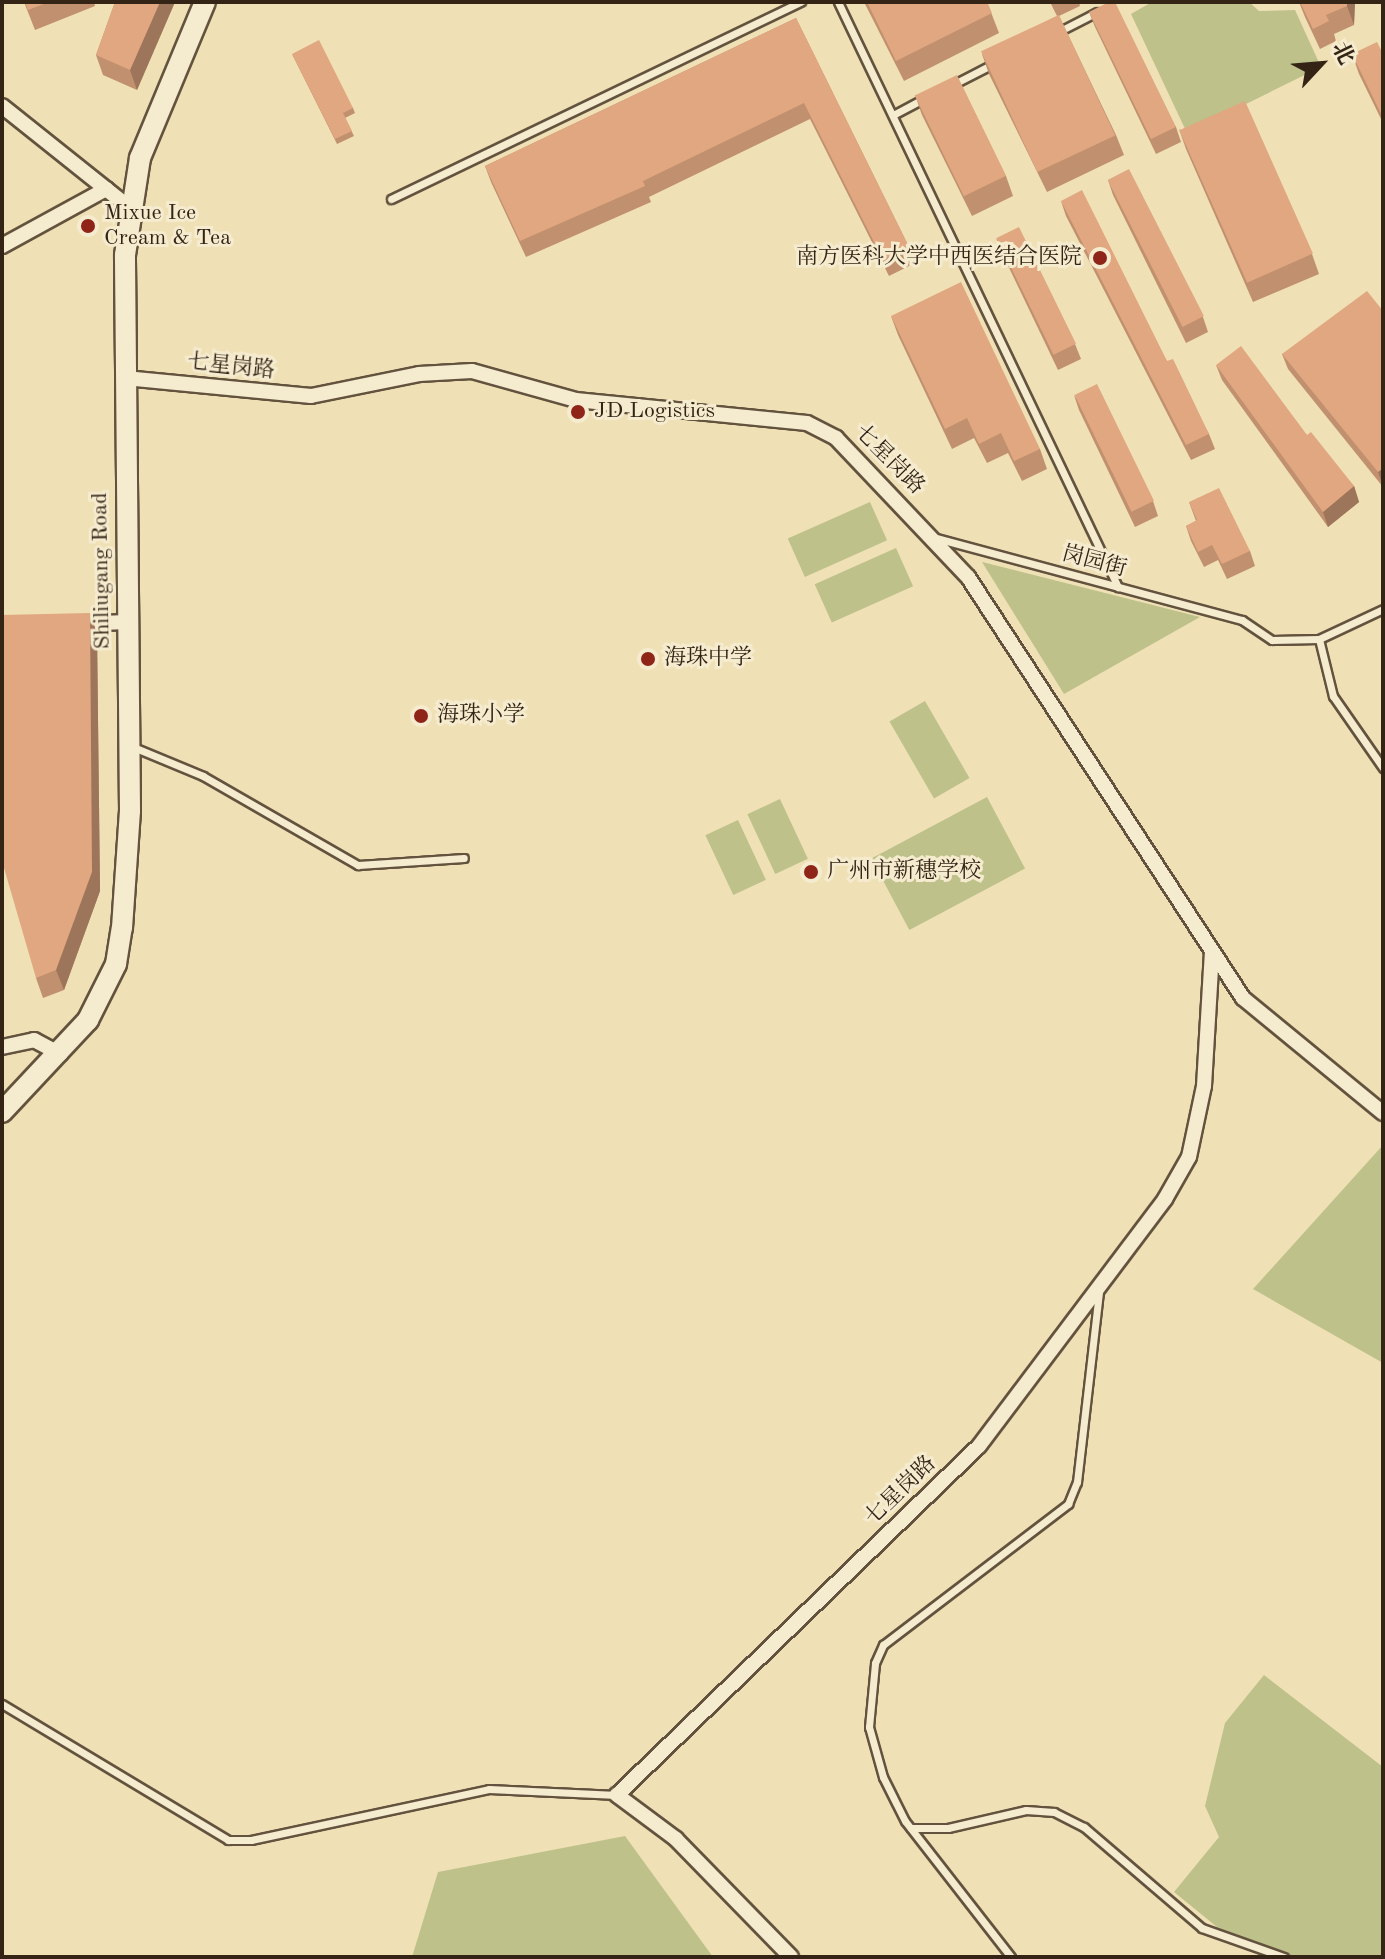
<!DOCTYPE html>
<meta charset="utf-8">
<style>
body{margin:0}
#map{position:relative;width:1385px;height:1959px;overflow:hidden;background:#efe0b5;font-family:"Old Standard TT","Noto Serif SC",serif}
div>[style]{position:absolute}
.green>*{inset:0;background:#bec18a;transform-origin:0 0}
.roads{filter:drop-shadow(2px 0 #63533e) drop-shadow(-2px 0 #63533e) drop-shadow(0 2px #63533e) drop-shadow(0 -2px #63533e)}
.lane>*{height:7px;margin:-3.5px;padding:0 3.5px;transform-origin:3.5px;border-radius:3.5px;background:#f5ebcf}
.street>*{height:14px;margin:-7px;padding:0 7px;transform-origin:7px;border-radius:7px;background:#f5ebcf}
.secondary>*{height:20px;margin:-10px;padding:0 10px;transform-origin:10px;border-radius:10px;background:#f5ebcf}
.wall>*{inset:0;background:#c1906e}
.shaded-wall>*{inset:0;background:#9d755a}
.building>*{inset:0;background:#e0a780;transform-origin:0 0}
.dots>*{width:22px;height:22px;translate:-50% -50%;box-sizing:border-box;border:4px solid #f5ebcf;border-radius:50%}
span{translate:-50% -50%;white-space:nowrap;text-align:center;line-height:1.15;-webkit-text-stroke:6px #f5ebcf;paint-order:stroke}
.poi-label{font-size:22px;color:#342416}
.left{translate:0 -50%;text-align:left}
.right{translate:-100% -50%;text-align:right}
.street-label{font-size:22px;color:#342416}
.frame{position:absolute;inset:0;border:4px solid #342416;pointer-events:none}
.north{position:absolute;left:1281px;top:24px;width:80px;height:80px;-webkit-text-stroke:6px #f5ebcf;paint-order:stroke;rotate:64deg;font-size:22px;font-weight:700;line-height:32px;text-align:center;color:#342416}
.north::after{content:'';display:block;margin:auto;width:28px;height:36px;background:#342416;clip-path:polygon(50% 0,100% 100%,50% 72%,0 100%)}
</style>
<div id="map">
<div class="green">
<i style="clip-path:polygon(1152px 2px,1249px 2px,1259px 11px,1295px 10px,1321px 67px,1187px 133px,1131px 14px)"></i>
<i style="left:870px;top:502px;width:42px;height:90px;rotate:66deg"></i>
<i style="left:896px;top:548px;width:42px;height:89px;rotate:66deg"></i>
<i style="clip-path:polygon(982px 562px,1200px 617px,1064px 694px)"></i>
<i style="left:925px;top:701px;width:89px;height:41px;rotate:60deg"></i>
<i style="left:987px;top:797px;width:81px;height:131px;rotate:62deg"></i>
<i style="left:780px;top:799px;width:66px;height:36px;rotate:65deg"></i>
<i style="left:738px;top:820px;width:66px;height:36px;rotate:65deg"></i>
<i style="clip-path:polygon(1383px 1145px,1383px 1363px,1253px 1289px)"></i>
<i style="clip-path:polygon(1264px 1675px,1383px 1767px,1383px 1957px,1286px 1957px,1217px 1927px,1174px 1892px,1219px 1837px,1205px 1806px,1225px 1723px)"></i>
<i style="clip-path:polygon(625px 1836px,713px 1957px,412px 1957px,438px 1872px)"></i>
</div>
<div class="roads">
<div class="lane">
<i style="left:838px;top:2px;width:649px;rotate:64.42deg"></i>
<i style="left:1058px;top:32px;width:44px;rotate:-27.1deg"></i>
<i style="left:954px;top:84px;width:44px;rotate:-27.1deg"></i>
<i style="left:893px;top:115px;width:36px;rotate:-28deg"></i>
<i style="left:391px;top:199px;width:455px;rotate:-25.7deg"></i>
<i style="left:936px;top:538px;width:317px;rotate:15deg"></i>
<i style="left:1242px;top:620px;width:36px;rotate:34deg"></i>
<i style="left:1272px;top:640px;width:47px;rotate:-1.2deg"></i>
<i style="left:1319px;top:639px;width:71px;rotate:-25.1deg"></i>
<i style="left:1319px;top:639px;width:59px;rotate:76.2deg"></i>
<i style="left:1333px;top:696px;width:88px;rotate:55.2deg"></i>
<i style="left:131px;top:746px;width:78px;rotate:22.6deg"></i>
<i style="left:203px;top:776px;width:179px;rotate:29.9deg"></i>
<i style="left:358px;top:865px;width:106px;rotate:-3.8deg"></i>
<i style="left:2px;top:1704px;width:264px;rotate:31deg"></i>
<i style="left:228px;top:1840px;width:23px"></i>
<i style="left:251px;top:1840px;width:243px;rotate:-12.1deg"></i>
<i style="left:489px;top:1789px;width:128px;rotate:2.7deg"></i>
<i style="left:911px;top:1828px;width:37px"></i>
<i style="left:948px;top:1828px;width:80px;rotate:-13deg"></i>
<i style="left:1026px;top:1810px;width:28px;rotate:4deg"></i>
<i style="left:1054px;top:1812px;width:34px;rotate:27deg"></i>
<i style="left:1084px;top:1827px;width:155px;rotate:40.6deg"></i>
<i style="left:1202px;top:1928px;width:87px;rotate:19.5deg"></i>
<i style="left:1011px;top:1957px;width:172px;rotate:-127.9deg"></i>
<i style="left:905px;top:1821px;width:49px;rotate:-116.6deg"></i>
<i style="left:883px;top:1777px;width:52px;rotate:-105.6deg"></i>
<i style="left:869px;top:1727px;width:64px;rotate:-84.6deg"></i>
<i style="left:875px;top:1663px;width:20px;rotate:-66deg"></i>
<i style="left:883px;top:1645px;width:233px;rotate:-37.3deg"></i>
<i style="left:1068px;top:1504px;width:24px;rotate:-68deg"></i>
<i style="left:1077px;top:1482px;width:192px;rotate:-83.4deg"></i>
</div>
<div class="street">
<i style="left:2px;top:106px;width:164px;rotate:38.6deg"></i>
<i style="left:2px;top:246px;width:119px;rotate:-28.7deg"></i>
<i style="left:125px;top:378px;width:187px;rotate:5.5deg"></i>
<i style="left:311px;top:396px;width:110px;rotate:-11.5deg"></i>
<i style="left:419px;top:374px;width:53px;rotate:-3.2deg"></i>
<i style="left:472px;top:371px;width:108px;rotate:15.6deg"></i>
<i style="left:576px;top:400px;width:232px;rotate:5.7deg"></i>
<i style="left:807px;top:423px;width:33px;rotate:27deg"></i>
<i style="left:836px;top:438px;width:192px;rotate:46.5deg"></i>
<i style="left:968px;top:577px;width:503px;rotate:56.85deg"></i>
<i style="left:1243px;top:998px;width:181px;rotate:39.4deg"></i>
<i style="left:74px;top:624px;width:53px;rotate:-2.2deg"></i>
<i style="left:2px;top:1047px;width:33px;rotate:-12deg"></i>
<i style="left:34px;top:1040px;width:30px;rotate:28deg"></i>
<i style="left:791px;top:1957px;width:165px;rotate:-134.3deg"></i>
<i style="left:676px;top:1839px;width:74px;rotate:-143.3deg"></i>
<i style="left:617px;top:1795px;width:503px;rotate:-43.95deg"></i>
<i style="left:979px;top:1446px;width:309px;rotate:-53deg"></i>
<i style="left:1165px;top:1199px;width:48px;rotate:-60.3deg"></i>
<i style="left:1189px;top:1157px;width:73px;rotate:-78.1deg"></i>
<i style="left:1204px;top:1086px;width:135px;rotate:-86.6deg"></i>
</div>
<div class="secondary">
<i style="left:2px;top:1112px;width:126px;rotate:-46.9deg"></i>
<i style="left:88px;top:1020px;width:63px;rotate:-63.4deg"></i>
<i style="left:116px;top:964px;width:36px;rotate:-81deg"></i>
<i style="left:122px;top:928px;width:117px;rotate:-86.1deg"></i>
<i style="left:130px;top:811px;width:556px;rotate:-90.52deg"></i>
<i style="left:125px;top:255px;width:98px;rotate:-81.2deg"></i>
<i style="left:140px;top:158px;width:169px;rotate:-67.4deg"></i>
</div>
</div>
<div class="wall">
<i style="clip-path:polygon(24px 2px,94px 2px,95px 6px,35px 30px)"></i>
<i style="clip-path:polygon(115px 2px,175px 2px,137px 90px,103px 75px,96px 55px)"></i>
<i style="clip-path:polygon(864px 2px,987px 2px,999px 33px,904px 81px)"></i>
<i style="clip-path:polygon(1050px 2px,1079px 2px,1080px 6px,1059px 16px,1116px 135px,1124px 155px,1047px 192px,989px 74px,982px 54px,1057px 16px)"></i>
<i style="clip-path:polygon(1299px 2px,1355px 2px,1354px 25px,1334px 34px,1336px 41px,1320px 49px,1305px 17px)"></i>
<i style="clip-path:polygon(1089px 12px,1176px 127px,1181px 142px,1156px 154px,1095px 27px)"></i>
<i style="clip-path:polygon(796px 18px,909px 247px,915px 263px,889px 276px,810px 119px,649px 197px,651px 202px,526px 257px,491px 182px,485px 166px)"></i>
<i style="clip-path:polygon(292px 54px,353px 108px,355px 113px,345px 118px,354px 136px,337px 144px)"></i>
<i style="clip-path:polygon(1352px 54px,1383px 54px,1383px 123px,1359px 74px)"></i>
<i style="clip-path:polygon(915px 95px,1006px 176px,1013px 196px,972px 216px,922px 115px)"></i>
<i style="clip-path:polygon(1179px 129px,1312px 254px,1319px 274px,1253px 302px,1186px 149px)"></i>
<i style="clip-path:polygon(1108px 180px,1203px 317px,1208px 332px,1186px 343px,1113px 195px)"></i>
<i style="clip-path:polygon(1061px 201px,1167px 361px,1209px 434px,1215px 449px,1191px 460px,1066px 216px)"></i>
<i style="clip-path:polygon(996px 238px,1075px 344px,1081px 359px,1058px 370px,1002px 253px)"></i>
<i style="clip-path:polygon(1383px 311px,1383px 487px,1288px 369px,1282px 354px)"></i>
<i style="clip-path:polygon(891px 316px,1040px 449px,1047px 469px,1022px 481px,1008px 453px,987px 463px,974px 438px,952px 449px,898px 335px)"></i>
<i style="clip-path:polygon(1216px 365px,1307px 435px,1354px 486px,1359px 502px,1328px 527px,1222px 380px)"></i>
<i style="clip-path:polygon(1074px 395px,1153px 501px,1158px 516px,1135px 527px,1079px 410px)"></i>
<i style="clip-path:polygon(1189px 502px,1250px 551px,1255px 566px,1227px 579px,1218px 560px,1204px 567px,1191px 541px,1186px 526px,1196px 521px)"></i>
<i style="clip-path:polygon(97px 633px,100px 891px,64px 990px,43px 998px,36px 978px)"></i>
</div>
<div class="shaded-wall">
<i style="clip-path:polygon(160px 2px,175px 2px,137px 90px,130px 70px)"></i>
<i style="clip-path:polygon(1347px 2px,1355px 2px,1354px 25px,1347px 6px)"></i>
<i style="clip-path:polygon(1383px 468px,1383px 486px,1378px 472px)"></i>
<i style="clip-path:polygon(1354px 486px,1359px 502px,1328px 527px,1323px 512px)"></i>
<i style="clip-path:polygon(90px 613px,97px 633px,100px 891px,64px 990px,56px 970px)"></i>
</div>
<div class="building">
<i style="clip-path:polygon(25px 2px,49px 2px,28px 10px)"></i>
<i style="clip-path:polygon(115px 2px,160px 2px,130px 70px,96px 55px)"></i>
<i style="clip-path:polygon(867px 2px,987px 2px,992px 13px,896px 61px)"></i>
<i style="clip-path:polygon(1109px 2px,1115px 2px,1176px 127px,1151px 139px,1089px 12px)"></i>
<i style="clip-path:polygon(1300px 2px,1347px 2px,1347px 6px,1326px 15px,1329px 21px,1313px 29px)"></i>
<i style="left:1059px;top:15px;width:133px;height:86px;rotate:65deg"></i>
<i style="clip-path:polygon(796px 18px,909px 247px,883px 260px,804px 103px,643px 181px,645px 186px,520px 241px,485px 166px)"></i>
<i style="clip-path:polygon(319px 40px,353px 108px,343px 113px,352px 131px,335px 139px,292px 54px)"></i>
<i style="clip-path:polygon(1377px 42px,1383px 54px,1383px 118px,1352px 54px)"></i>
<i style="left:957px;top:75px;width:112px;height:47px;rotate:64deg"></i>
<i style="left:1245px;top:101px;width:167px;height:72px;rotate:66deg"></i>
<i style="left:1129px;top:169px;width:165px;height:24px;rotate:63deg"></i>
<i style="clip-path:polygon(1082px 190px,1167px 361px,1173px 359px,1209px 434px,1186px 445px,1061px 201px)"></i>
<i style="left:1019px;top:227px;width:130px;height:25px;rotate:64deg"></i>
<i style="clip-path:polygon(961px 282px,1040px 449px,1014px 461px,1001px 433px,979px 444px,967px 418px,945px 429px,891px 316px)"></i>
<i style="clip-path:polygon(1367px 291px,1383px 311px,1383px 468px,1378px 472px,1282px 354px)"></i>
<i style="clip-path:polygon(1241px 346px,1307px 435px,1311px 432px,1354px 486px,1323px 512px,1216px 365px)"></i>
<i style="left:1097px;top:384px;width:130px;height:25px;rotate:64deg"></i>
<i style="clip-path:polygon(1219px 488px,1250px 551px,1222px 564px,1212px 545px,1198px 552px,1186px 526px,1197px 520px,1189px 502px)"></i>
<i style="clip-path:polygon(90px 613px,92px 872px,56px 970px,36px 978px,2px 861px,2px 615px)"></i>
</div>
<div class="dots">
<i style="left:88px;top:226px;background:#8f2418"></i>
<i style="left:1100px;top:258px;background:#8f2418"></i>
<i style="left:578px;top:412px;background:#8f2418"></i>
<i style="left:648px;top:659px;background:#8f2418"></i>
<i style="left:421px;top:716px;background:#8f2418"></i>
<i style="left:811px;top:872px;background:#8f2418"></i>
</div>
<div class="poi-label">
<span class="left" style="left:104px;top:226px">Mixue Ice<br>Cream &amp; Tea</span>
<span class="right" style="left:1082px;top:258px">南方医科大学中西医结合医院</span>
<span class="left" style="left:594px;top:412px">JD Logistics</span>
<span class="left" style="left:664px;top:659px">海珠中学</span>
<span class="left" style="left:437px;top:716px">海珠小学</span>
<span class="left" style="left:827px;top:872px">广州市新穗学校</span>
</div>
<div class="street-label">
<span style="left:231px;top:367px;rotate:6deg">七星岗路</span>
<span style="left:889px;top:460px;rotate:45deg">七星岗路</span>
<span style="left:1094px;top:562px;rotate:15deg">岗园街</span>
<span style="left:102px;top:571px;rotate:-91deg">Shiliugang Road</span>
<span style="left:901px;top:1491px;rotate:-44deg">七星岗路</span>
</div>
<div class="frame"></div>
<div class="north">北</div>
</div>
